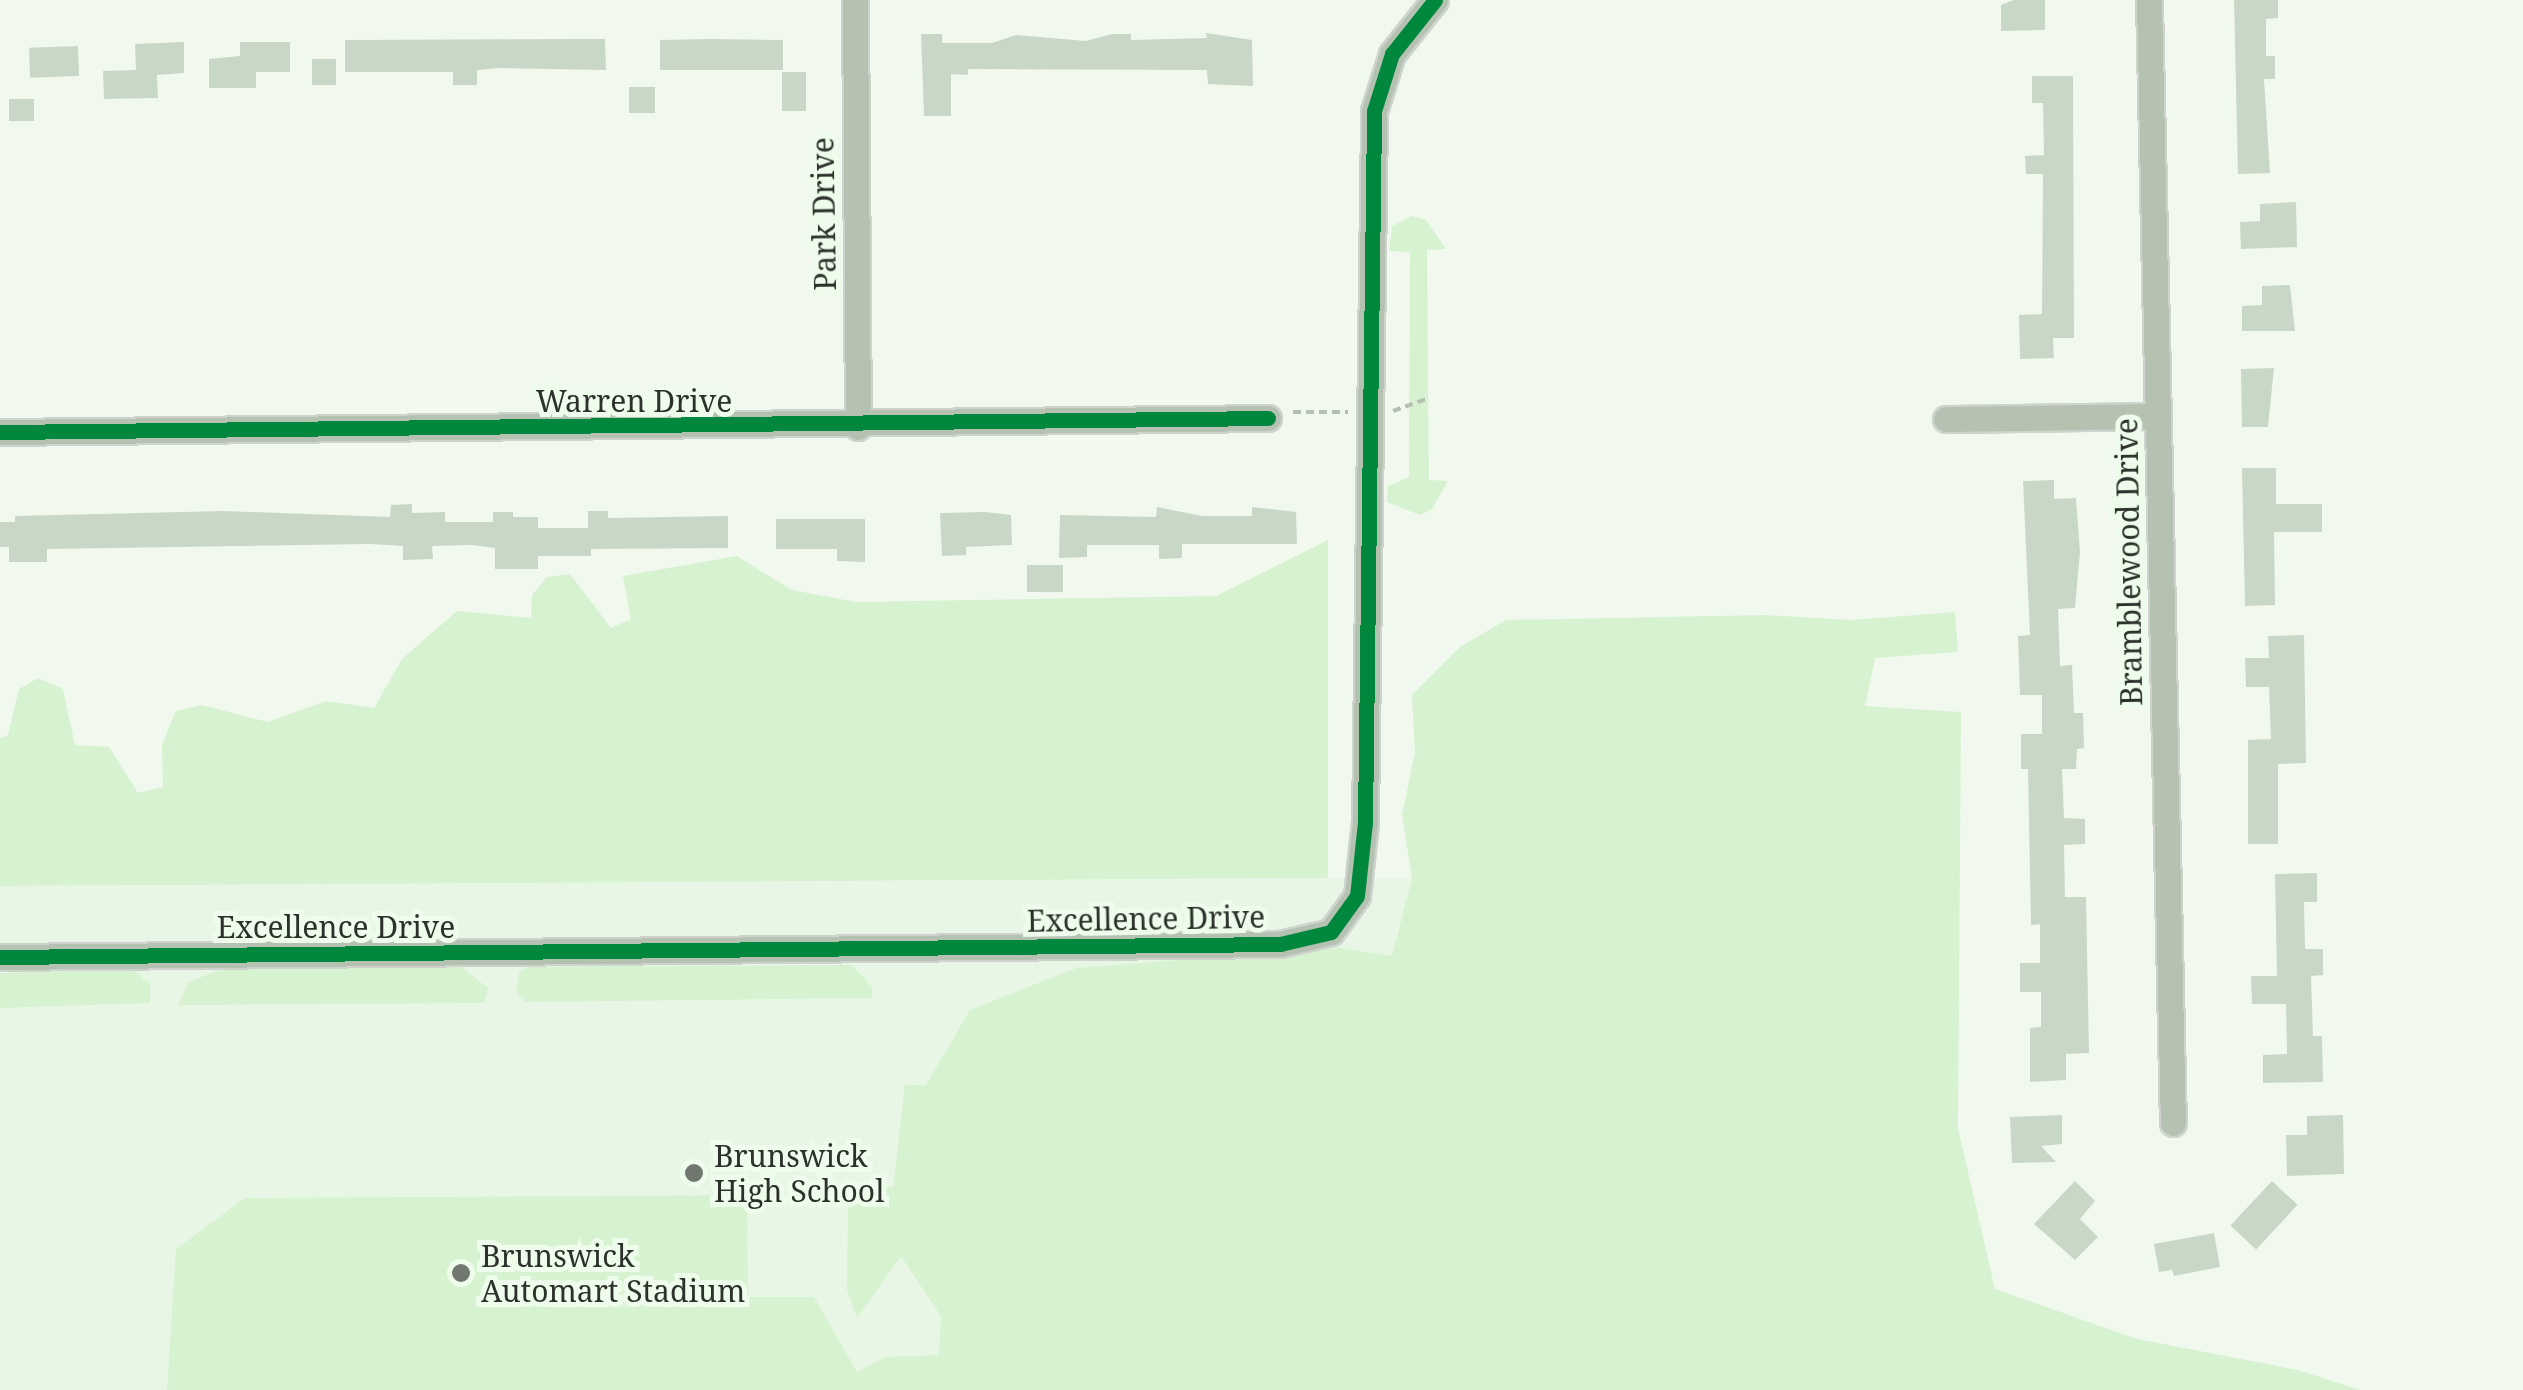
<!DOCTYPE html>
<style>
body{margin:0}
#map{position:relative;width:2523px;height:1390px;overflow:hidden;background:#f1f9ef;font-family:"Noto Serif",serif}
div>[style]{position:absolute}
.built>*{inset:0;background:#e8f7e5}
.green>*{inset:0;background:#d7f2d0}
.building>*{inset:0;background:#c9d8c6;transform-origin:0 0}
.path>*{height:4px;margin-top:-2px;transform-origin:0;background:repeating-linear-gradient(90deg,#b5bfb3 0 8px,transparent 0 13px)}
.roads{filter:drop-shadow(2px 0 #ced4cd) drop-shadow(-2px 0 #ced4cd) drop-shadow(0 2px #ced4cd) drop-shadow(0 -2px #ced4cd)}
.street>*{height:25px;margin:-12.5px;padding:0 12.5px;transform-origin:12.5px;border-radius:12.5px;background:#b5c2b2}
.cycleway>*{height:15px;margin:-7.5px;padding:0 7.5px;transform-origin:7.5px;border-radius:7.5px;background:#00873e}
.dots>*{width:28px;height:28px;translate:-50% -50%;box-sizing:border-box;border:5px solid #eefdeb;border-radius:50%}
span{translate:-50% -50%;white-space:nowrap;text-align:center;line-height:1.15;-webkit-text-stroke:10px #eefdeb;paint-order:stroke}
.street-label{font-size:30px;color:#2c322b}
.poi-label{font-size:30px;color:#2c322b}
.left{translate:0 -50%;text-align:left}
</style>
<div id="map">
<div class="built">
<i style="clip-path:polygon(1412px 878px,1392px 957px,1383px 1390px,0 1390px,0 886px)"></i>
</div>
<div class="green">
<i style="clip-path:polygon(1412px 216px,1426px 220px,1446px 249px,1427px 250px,1428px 386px,1429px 480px,1448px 481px,1432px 509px,1420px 515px,1387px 502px,1388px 486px,1409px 477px,1410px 252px,1389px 251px,1392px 226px)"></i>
<i style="clip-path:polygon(1328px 540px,1328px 878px,0 886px,0 738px,8px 735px,19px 689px,38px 678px,63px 689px,75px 745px,109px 747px,138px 793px,163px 787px,162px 744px,176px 711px,202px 705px,268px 722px,326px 701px,374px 708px,402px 659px,457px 611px,531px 618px,532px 595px,547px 577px,570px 574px,611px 628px,631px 619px,623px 576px,737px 556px,792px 590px,856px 602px,1216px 596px)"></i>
<i style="clip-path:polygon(1955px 612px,1958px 652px,1875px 658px,1865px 706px,1961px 712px,1958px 1128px,1995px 1289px,2137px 1339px,2298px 1370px,2360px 1390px,167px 1390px,176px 1249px,245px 1198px,747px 1195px,748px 1297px,814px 1297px,857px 1372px,885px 1357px,939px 1355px,941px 1316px,901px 1256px,857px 1318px,847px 1290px,848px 1190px,893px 1187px,905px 1085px,926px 1085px,970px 1010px,1076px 968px,1339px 948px,1392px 956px,1412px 878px,1402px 815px,1415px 753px,1412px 695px,1460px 647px,1506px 620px,1764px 615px,1852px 620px)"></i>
<i style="clip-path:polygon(852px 965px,872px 987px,872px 998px,526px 1002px,516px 993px,519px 972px,528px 967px)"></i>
<i style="clip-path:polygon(460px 966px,488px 988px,484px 1003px,178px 1005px,189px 982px,222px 969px)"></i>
<i style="clip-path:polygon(131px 969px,150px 984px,150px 1003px,0 1008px,0 973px)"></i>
</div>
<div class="building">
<i style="clip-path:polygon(2014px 0,2045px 0,2045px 30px,2001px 31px,2001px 5px)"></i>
<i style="clip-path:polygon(2234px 0,2278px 0,2278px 18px,2266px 19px,2266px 56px,2275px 56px,2275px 79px,2264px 79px,2270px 173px,2238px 174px)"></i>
<i style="clip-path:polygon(1206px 33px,1252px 40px,1253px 86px,1208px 84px,1207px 70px,968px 69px,968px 75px,951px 74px,951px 116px,924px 116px,921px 34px,942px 34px,942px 43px,992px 43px,1016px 35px,1086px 41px,1112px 34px,1131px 34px,1131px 40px,1207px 38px)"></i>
<i style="clip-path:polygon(605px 39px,606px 70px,500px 68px,477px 70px,477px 85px,453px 85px,453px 72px,345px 72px,345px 40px)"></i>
<i style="clip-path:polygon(710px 39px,783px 40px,783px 70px,660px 70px,660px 40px)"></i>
<i style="clip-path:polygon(184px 42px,184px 73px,157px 75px,158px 98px,104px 99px,103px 71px,136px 70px,135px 44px)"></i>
<i style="clip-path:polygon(240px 42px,290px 42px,290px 72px,256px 72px,256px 88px,209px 88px,209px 59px,240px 56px)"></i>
<i style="left:78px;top:46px;width:30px;height:49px;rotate:88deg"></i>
<i style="left:312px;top:59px;width:24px;height:26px"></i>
<i style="left:782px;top:72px;width:24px;height:39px"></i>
<i style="clip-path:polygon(2032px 76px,2073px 76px,2074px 338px,2053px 338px,2054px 358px,2020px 359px,2019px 315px,2042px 314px,2043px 174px,2026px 174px,2025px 156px,2044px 155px,2043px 103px,2032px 103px)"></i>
<i style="left:629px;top:87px;width:26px;height:26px"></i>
<i style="left:34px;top:99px;width:22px;height:25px;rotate:90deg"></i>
<i style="clip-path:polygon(2296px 202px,2297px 247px,2241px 249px,2240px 222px,2260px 221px,2260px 204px)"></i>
<i style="clip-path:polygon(2290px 285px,2295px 331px,2242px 331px,2242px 306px,2262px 305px,2262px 286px)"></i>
<i style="clip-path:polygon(2274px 368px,2268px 427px,2242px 427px,2241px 369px)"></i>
<i style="clip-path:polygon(2242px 468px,2276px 468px,2276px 504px,2322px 504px,2322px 532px,2274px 532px,2275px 605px,2245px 606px)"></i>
<i style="clip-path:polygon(2054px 480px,2054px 499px,2076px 498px,2080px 552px,2075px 608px,2058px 609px,2060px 666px,2072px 665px,2074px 713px,2083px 713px,2084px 748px,2077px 749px,2076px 769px,2062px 769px,2064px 818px,2085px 819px,2085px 844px,2064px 845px,2065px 897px,2086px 897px,2089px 1053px,2066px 1054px,2066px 1080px,2030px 1082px,2030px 1028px,2041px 1027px,2041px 992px,2020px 992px,2020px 963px,2040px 963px,2040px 924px,2031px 925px,2028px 769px,2021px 769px,2021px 734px,2042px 734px,2042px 695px,2020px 695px,2018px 636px,2030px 635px,2023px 481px)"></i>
<i style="clip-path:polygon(412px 504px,412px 513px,445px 512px,445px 522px,493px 522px,493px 512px,513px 512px,513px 517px,538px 517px,538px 528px,588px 528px,588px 511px,608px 511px,608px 518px,728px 516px,728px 548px,591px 549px,591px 556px,538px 556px,538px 569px,495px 569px,495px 548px,472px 545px,432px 546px,433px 559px,403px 560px,403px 546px,370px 544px,47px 549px,47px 562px,9px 562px,9px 547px,0 547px,0 522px,15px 522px,15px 516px,223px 511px,390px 517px,391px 505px)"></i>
<i style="clip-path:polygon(1157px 507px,1202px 516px,1252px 516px,1252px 507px,1296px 512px,1297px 544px,1182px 544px,1182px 558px,1159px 559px,1159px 545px,1087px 545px,1087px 557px,1059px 558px,1060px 515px,1156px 517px)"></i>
<i style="clip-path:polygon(985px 512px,1011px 515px,1012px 545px,966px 547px,966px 555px,942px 556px,940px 513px)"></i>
<i style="clip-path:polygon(776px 519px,865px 519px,865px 562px,837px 561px,837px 549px,776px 549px)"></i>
<i style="left:1027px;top:565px;width:36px;height:27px"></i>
<i style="clip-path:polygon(2304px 635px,2306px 763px,2278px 764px,2278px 844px,2248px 844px,2248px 740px,2271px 739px,2269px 687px,2246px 687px,2245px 658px,2269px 658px,2268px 636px)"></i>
<i style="clip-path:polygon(2317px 873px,2317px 902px,2304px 902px,2305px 949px,2323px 949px,2323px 975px,2311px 976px,2313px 1036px,2322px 1036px,2323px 1082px,2263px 1083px,2263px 1055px,2287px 1054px,2286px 1004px,2252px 1004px,2251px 976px,2277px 976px,2275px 874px)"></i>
<i style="clip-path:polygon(2062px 1115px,2062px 1144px,2041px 1146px,2056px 1162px,2012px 1163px,2010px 1117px)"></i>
<i style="clip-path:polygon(2343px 1115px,2344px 1174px,2287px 1176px,2286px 1135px,2307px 1135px,2307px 1116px)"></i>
<i style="clip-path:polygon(2075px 1181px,2095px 1201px,2080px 1219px,2098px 1237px,2075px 1260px,2034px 1224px)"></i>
<i style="left:2272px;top:1181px;width:35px;height:61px;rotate:43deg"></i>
<i style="clip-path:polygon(2214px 1233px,2220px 1267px,2174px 1276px,2172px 1270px,2159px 1272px,2154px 1244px)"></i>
</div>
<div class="path">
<i style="left:1393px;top:411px;width:35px;rotate:-20deg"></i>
<i style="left:1293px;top:412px;width:55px"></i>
</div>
<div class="roads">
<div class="street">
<i style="left:855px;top:0;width:427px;rotate:89.6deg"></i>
<i style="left:2149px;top:0;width:1123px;rotate:88.78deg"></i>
<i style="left:1946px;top:419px;width:212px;rotate:-0.8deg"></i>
<i style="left:0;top:432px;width:1268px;rotate:-0.63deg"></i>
<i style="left:0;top:957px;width:1280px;rotate:-0.58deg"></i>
<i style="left:1280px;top:944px;width:52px;rotate:-13.2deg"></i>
<i style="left:1331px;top:932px;width:44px;rotate:-54.2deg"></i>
<i style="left:1357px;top:896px;width:74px;rotate:-83.8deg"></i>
<i style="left:1365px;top:822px;width:711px;rotate:-89.27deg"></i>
<i style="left:1374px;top:111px;width:60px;rotate:-72.5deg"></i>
<i style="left:1392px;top:54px;width:69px;rotate:-51.5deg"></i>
</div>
</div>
<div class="cycleway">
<i style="left:0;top:432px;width:1268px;rotate:-0.63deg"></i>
<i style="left:0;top:957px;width:1280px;rotate:-0.58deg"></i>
<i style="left:1280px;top:944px;width:52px;rotate:-13.2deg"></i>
<i style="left:1331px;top:932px;width:44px;rotate:-54.2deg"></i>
<i style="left:1357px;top:896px;width:74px;rotate:-83.8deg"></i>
<i style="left:1365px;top:822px;width:711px;rotate:-89.27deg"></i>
<i style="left:1374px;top:111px;width:60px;rotate:-72.5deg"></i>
<i style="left:1392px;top:54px;width:69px;rotate:-51.5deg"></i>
</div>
<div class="dots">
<i style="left:694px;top:1173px;background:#717870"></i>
<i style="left:461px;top:1273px;background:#717870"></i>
</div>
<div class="street-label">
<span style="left:824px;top:214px;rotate:-91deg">Park Drive</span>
<span style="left:634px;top:401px">Warren Drive</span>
<span style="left:2129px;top:562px;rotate:-91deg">Bramblewood Drive</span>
<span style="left:1146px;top:919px;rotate:-1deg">Excellence Drive</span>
<span style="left:336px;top:927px">Excellence Drive</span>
</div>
<div class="poi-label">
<span class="left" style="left:714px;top:1173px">Brunswick<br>High School</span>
<span class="left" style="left:481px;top:1273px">Brunswick<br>Automart Stadium</span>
</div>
</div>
